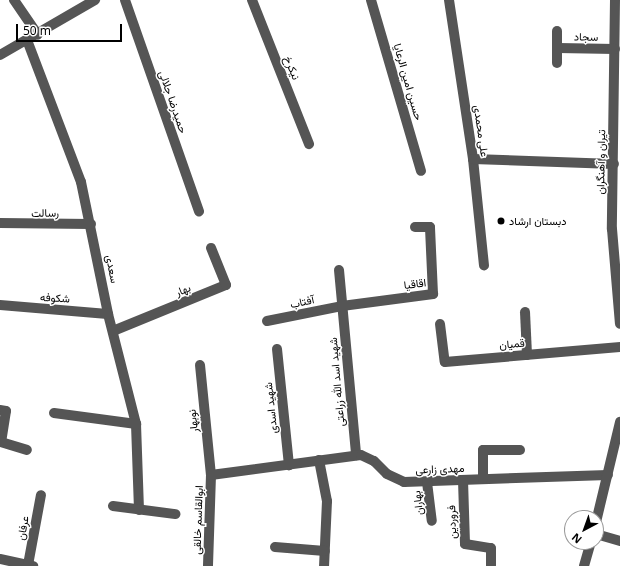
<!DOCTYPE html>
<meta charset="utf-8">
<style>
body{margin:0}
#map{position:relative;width:620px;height:566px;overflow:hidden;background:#fff;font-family:"Noto Sans",Vazirmatn,sans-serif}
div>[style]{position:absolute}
.minor>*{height:10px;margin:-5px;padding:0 5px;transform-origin:5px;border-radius:5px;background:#555}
.dots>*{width:11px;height:11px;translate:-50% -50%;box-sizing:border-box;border:2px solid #fff;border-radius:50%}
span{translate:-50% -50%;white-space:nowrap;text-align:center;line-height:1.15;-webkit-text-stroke:3px #fff;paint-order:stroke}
.street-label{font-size:11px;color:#000}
.poi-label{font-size:11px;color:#000}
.left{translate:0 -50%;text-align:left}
.north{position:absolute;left:564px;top:510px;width:40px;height:40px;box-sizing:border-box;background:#fff;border:1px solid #999;border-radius:50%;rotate:221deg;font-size:11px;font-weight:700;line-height:16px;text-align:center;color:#000}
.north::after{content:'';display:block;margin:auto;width:14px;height:18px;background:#000;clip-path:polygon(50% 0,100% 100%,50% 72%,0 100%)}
.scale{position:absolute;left:16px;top:24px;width:106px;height:18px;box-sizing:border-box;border:2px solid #000;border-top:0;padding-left:5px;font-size:12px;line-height:14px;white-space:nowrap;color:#000;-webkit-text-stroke:3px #fff;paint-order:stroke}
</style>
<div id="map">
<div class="minor">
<i style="left:14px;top:0;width:42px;rotate:55.6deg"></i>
<i style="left:125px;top:0;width:224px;rotate:70.7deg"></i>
<i style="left:252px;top:0;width:155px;rotate:68.4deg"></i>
<i style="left:371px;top:0;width:178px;rotate:73.7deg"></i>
<i style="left:449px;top:0;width:161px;rotate:81.4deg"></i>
<i style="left:473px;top:159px;width:107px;rotate:84.1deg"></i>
<i style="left:615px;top:0;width:229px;rotate:90.8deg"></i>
<i style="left:612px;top:229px;width:95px;rotate:85.2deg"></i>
<i style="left:27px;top:40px;width:152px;rotate:69.2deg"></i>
<i style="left:81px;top:182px;width:135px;rotate:78.4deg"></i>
<i style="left:108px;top:314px;width:114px;rotate:75.7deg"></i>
<i style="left:136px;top:424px;width:86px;rotate:88deg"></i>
<i style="left:558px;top:48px;width:57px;rotate:1deg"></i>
<i style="left:0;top:55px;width:110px;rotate:-30.1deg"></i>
<i style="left:557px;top:63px;width:32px;rotate:-90deg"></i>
<i style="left:473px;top:159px;width:141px;rotate:2deg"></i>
<i style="left:0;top:223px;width:91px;rotate:0.6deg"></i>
<i style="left:339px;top:270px;width:186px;rotate:84.7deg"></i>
<i style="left:0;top:305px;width:108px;rotate:4.8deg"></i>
<i style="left:525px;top:312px;width:43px;rotate:87.3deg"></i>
<i style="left:267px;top:321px;width:76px;rotate:-11.3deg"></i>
<i style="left:342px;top:306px;width:92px;rotate:-7.5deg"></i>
<i style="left:433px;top:294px;width:67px;rotate:-92.6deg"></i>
<i style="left:430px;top:227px;width:15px;rotate:180deg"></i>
<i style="left:440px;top:324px;width:38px;rotate:83deg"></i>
<i style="left:445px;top:362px;width:176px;rotate:-4.9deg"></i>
<i style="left:113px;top:331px;width:122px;rotate:-22.2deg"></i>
<i style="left:226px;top:285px;width:40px;rotate:-112deg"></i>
<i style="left:277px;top:349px;width:117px;rotate:84.1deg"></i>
<i style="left:200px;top:365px;width:111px;rotate:84.3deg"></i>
<i style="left:211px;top:475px;width:91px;rotate:91.9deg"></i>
<i style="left:0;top:410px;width:6px;rotate:9deg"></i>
<i style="left:6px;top:411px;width:31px;rotate:99deg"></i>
<i style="left:1px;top:442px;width:27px;rotate:17deg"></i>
<i style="left:54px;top:413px;width:83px;rotate:7.6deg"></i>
<i style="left:319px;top:460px;width:42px;rotate:79deg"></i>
<i style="left:327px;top:501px;width:65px;rotate:92.6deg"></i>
<i style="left:211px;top:475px;width:151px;rotate:-7.6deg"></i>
<i style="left:361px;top:455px;width:14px;rotate:25deg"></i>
<i style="left:374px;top:461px;width:18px;rotate:45deg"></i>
<i style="left:387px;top:474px;width:19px;rotate:25deg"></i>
<i style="left:404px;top:482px;width:204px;rotate:-2deg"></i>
<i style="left:483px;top:479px;width:29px;rotate:-90deg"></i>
<i style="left:483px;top:450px;width:37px"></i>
<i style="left:463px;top:480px;width:64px;rotate:88.2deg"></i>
<i style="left:465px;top:544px;width:26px;rotate:9deg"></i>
<i style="left:491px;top:548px;width:17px;rotate:90deg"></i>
<i style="left:427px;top:482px;width:39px;rotate:83deg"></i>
<i style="left:113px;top:506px;width:63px;rotate:7.4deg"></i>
<i style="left:596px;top:522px;width:103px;rotate:-76.5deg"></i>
<i style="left:596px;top:534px;width:25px;rotate:16deg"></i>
<i style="left:275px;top:547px;width:50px;rotate:4.6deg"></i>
<i style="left:0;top:559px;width:34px;rotate:12deg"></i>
<i style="left:28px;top:565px;width:71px;rotate:-79.5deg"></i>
<i style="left:584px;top:566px;width:25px;rotate:-74deg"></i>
</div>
<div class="dots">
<i style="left:501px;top:221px;background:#000"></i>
</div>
<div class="street-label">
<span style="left:586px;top:37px;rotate:1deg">سجاد</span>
<span style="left:292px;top:68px;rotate:68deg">نیکرخ</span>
<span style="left:408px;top:82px;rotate:74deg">حسین امین الرعایا</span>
<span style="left:173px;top:102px;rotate:71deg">حمیدرضا جلالی</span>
<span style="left:481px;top:131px;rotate:82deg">علی محمدی</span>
<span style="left:601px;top:162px;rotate:-89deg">تیران و آهنگران</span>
<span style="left:45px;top:213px;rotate:-1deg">رسالت</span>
<span style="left:112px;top:269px;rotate:79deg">سعدی</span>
<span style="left:415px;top:284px;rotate:-7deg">اقاقیا</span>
<span style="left:183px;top:290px;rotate:-22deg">بهار</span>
<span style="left:55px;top:298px;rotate:4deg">شکوفه</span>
<span style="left:302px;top:302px;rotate:-12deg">آفتاب</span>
<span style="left:512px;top:344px;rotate:-5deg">قمیان</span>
<span style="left:337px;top:382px;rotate:-95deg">شهید اسد الله زراعتی</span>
<span style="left:271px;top:408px;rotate:-96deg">شهید اسدی</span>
<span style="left:193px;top:421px;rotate:-96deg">نوبهار</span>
<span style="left:440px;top:469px;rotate:-2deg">مهدی زارعی</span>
<span style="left:418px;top:503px;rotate:-97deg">بهاران</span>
<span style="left:198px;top:520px;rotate:-88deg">ابوالقاسم خالقی</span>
<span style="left:452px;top:522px;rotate:-92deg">فروردین</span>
<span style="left:23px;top:528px;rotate:-79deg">عرفان</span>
</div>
<div class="poi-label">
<span class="left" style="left:509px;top:221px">دبستان ارشاد</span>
</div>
<div class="north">N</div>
<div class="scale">50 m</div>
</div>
